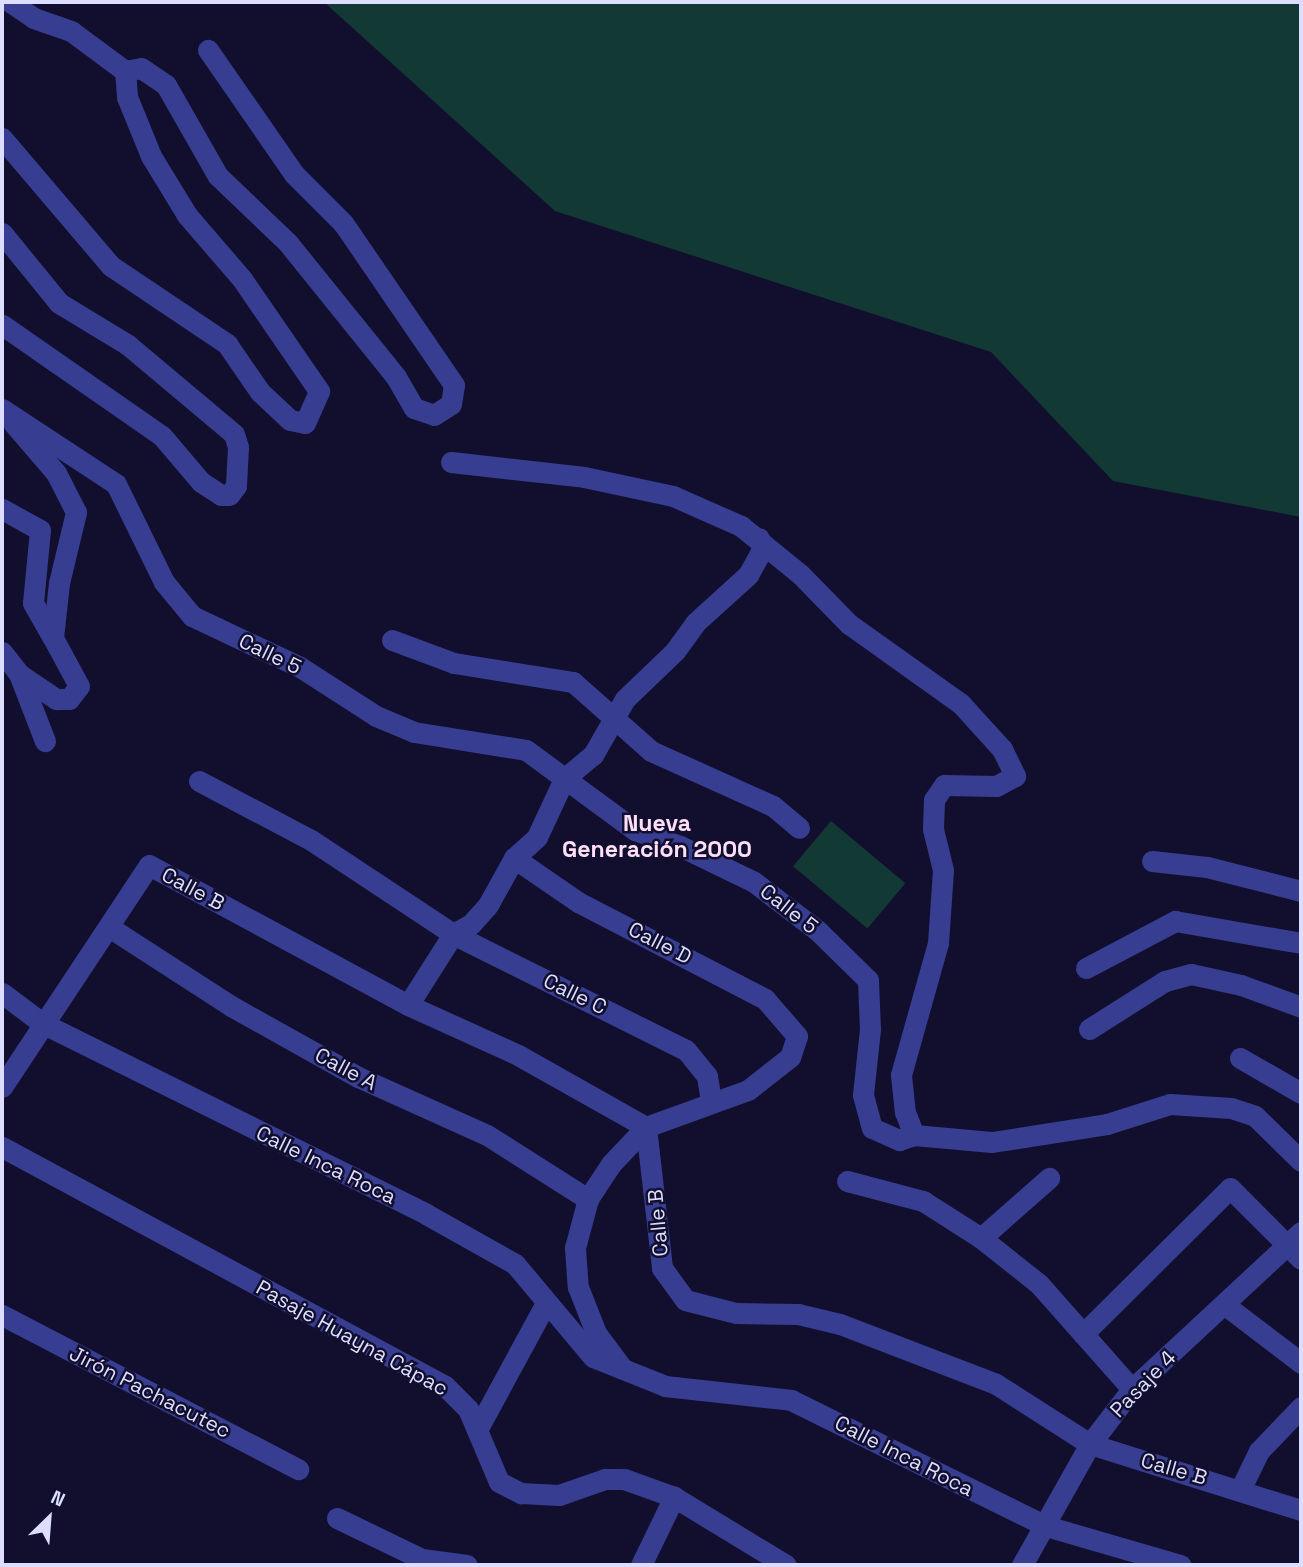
<!DOCTYPE html>
<meta charset="utf-8">
<style>
body{margin:0}
#map{position:relative;width:1303px;height:1567px;overflow:hidden;background:#120f2e;font-family:"Space Grotesk",sans-serif}
div>[style]{position:absolute}
.green>*{inset:0;background:#123933;transform-origin:0 0}
.minor>*{height:21px;margin:-10.5px;padding:0 10.5px;transform-origin:10.5px;border-radius:10.5px;background:#373d91}
span{translate:-50% -50%;white-space:nowrap;text-align:center;line-height:1.15;-webkit-text-stroke:5px #120f2e;paint-order:stroke}
.street-label{font-size:21px;color:#ddf}
.neighbourhood-label{font-size:23px;color:#ffdff7;font-weight:700}
.frame{position:absolute;inset:0;border:4px solid #ddf;pointer-events:none}
.north{position:absolute;left:14px;top:1483px;width:70px;height:70px;-webkit-text-stroke:5px #120f2e;paint-order:stroke;rotate:25deg;font-size:19px;font-weight:700;line-height:28px;text-align:center;color:#ddf}
.north::after{content:'';display:block;margin:auto;width:24px;height:32px;background:#ddf;clip-path:polygon(50% 0,100% 100%,50% 72%,0 100%)}
</style>
<div id="map">
<div class="green">
<i style="clip-path:polygon(324px 2px,1301px 2px,1301px 517px,1113px 481px,991px 352px,555px 211px)"></i>
<i style="left:831px;top:821px;width:97px;height:59px;rotate:40deg"></i>
</div>
<div class="minor">
<i style="left:125px;top:71px;width:16px;rotate:-11deg"></i>
<i style="left:141px;top:68px;width:30px;rotate:34deg"></i>
<i style="left:166px;top:85px;width:105px;rotate:60.3deg"></i>
<i style="left:218px;top:176px;width:97px;rotate:43.7deg"></i>
<i style="left:288px;top:243px;width:172px;rotate:51.1deg"></i>
<i style="left:396px;top:377px;width:36px;rotate:60deg"></i>
<i style="left:414px;top:408px;width:21px;rotate:19deg"></i>
<i style="left:434px;top:415px;width:20px;rotate:-33deg"></i>
<i style="left:451px;top:404px;width:19px;rotate:-81deg"></i>
<i style="left:454px;top:385px;width:196px;rotate:-124.4deg"></i>
<i style="left:343px;top:223px;width:69px;rotate:-135deg"></i>
<i style="left:294px;top:174px;width:151px;rotate:-124.7deg"></i>
<i style="left:2px;top:138px;width:168px;rotate:49.6deg"></i>
<i style="left:111px;top:266px;width:140px;rotate:33.9deg"></i>
<i style="left:227px;top:344px;width:58px;rotate:55.5deg"></i>
<i style="left:260px;top:392px;width:41px;rotate:43deg"></i>
<i style="left:290px;top:420px;width:15px;rotate:11deg"></i>
<i style="left:305px;top:423px;width:35px;rotate:-66deg"></i>
<i style="left:319px;top:391px;width:136px;rotate:-124.5deg"></i>
<i style="left:242px;top:279px;width:84px;rotate:-130.7deg"></i>
<i style="left:187px;top:215px;width:69px;rotate:-121.4deg"></i>
<i style="left:151px;top:156px;width:64px;rotate:-112.1deg"></i>
<i style="left:127px;top:97px;width:26px;rotate:-94deg"></i>
<i style="left:125px;top:71px;width:67px;rotate:-143.5deg"></i>
<i style="left:71px;top:31px;width:39px;rotate:-161deg"></i>
<i style="left:34px;top:18px;width:29px;rotate:-146deg"></i>
<i style="left:2px;top:233px;width:90px;rotate:50.8deg"></i>
<i style="left:59px;top:303px;width:81px;rotate:31.3deg"></i>
<i style="left:128px;top:345px;width:138px;rotate:40deg"></i>
<i style="left:234px;top:434px;width:14px;rotate:73deg"></i>
<i style="left:238px;top:447px;width:39px;rotate:93deg"></i>
<i style="left:236px;top:486px;width:11px;rotate:128deg"></i>
<i style="left:229px;top:495px;width:8px;rotate:180deg"></i>
<i style="left:221px;top:495px;width:24px;rotate:-147deg"></i>
<i style="left:201px;top:482px;width:60px;rotate:-130.3deg"></i>
<i style="left:162px;top:436px;width:195px;rotate:-145.2deg"></i>
<i style="left:2px;top:409px;width:136px;rotate:33.3deg"></i>
<i style="left:116px;top:484px;width:109px;rotate:63.9deg"></i>
<i style="left:164px;top:582px;width:44px;rotate:50.5deg"></i>
<i style="left:192px;top:616px;width:119px;rotate:25.3deg"></i>
<i style="left:300px;top:667px;width:90px;rotate:32.8deg"></i>
<i style="left:376px;top:716px;width:41px;rotate:22.8deg"></i>
<i style="left:414px;top:732px;width:113px;rotate:9.1deg"></i>
<i style="left:526px;top:750px;width:135px;rotate:36.3deg"></i>
<i style="left:635px;top:830px;width:48px;rotate:19.6deg"></i>
<i style="left:680px;top:846px;width:82px;rotate:25.9deg"></i>
<i style="left:754px;top:882px;width:81px;rotate:37.4deg"></i>
<i style="left:818px;top:931px;width:70px;rotate:44.4deg"></i>
<i style="left:868px;top:980px;width:49px;rotate:87.7deg"></i>
<i style="left:870px;top:1029px;width:66px;rotate:96.1deg"></i>
<i style="left:863px;top:1095px;width:34px;rotate:75deg"></i>
<i style="left:872px;top:1128px;width:30px;rotate:24deg"></i>
<i style="left:899px;top:1140px;width:16px;rotate:-18deg"></i>
<i style="left:914px;top:1135px;width:78px;rotate:5.1deg"></i>
<i style="left:992px;top:1142px;width:116px;rotate:-8.9deg"></i>
<i style="left:1107px;top:1124px;width:66px;rotate:-17.6deg"></i>
<i style="left:1170px;top:1104px;width:61px;rotate:3.8deg"></i>
<i style="left:1231px;top:1108px;width:25px;rotate:18deg"></i>
<i style="left:1255px;top:1116px;width:64px;rotate:44.4deg"></i>
<i style="left:451px;top:462px;width:134px;rotate:6.4deg"></i>
<i style="left:584px;top:477px;width:91px;rotate:12.1deg"></i>
<i style="left:673px;top:496px;width:74px;rotate:23.8deg"></i>
<i style="left:741px;top:526px;width:77px;rotate:39.2deg"></i>
<i style="left:801px;top:575px;width:69px;rotate:45.6deg"></i>
<i style="left:849px;top:624px;width:138px;rotate:35.5deg"></i>
<i style="left:961px;top:704px;width:61px;rotate:47.7deg"></i>
<i style="left:1002px;top:749px;width:30px;rotate:64deg"></i>
<i style="left:1015px;top:776px;width:21px;rotate:152deg"></i>
<i style="left:996px;top:786px;width:52px;rotate:-178.9deg"></i>
<i style="left:944px;top:785px;width:18px;rotate:124deg"></i>
<i style="left:934px;top:800px;width:29px;rotate:92deg"></i>
<i style="left:933px;top:829px;width:42px;rotate:76.3deg"></i>
<i style="left:943px;top:870px;width:73px;rotate:93.9deg"></i>
<i style="left:938px;top:943px;width:137px;rotate:105.7deg"></i>
<i style="left:901px;top:1075px;width:37px;rotate:84deg"></i>
<i style="left:905px;top:1112px;width:25px;rotate:69deg"></i>
<i style="left:2px;top:509px;width:43px;rotate:28.9deg"></i>
<i style="left:40px;top:530px;width:73px;rotate:95.5deg"></i>
<i style="left:33px;top:603px;width:40px;rotate:60.3deg"></i>
<i style="left:392px;top:640px;width:66px;rotate:20.4deg"></i>
<i style="left:454px;top:663px;width:121px;rotate:9.1deg"></i>
<i style="left:573px;top:682px;width:104px;rotate:41.5deg"></i>
<i style="left:651px;top:751px;width:134px;rotate:24.3deg"></i>
<i style="left:773px;top:806px;width:34px;rotate:40deg"></i>
<i style="left:2px;top:652px;width:28px;rotate:52deg"></i>
<i style="left:19px;top:674px;width:45px;rotate:34deg"></i>
<i style="left:56px;top:699px;width:13px"></i>
<i style="left:69px;top:699px;width:16px;rotate:-52deg"></i>
<i style="left:79px;top:686px;width:55px;rotate:-118.4deg"></i>
<i style="left:53px;top:638px;width:55px;rotate:-83.8deg"></i>
<i style="left:59px;top:583px;width:73px;rotate:-76.5deg"></i>
<i style="left:76px;top:512px;width:44px;rotate:-117.1deg"></i>
<i style="left:56px;top:473px;width:65px;rotate:-130.6deg"></i>
<i style="left:19px;top:674px;width:72px;rotate:68.8deg"></i>
<i style="left:199px;top:781px;width:127px;rotate:27.8deg"></i>
<i style="left:311px;top:840px;width:170px;rotate:33.5deg"></i>
<i style="left:453px;top:934px;width:260px;rotate:26.5deg"></i>
<i style="left:686px;top:1050px;width:33px;rotate:51deg"></i>
<i style="left:707px;top:1076px;width:26px;rotate:81deg"></i>
<i style="left:514px;top:858px;width:78px;rotate:34.5deg"></i>
<i style="left:578px;top:902px;width:211px;rotate:27.4deg"></i>
<i style="left:765px;top:999px;width:49px;rotate:49.1deg"></i>
<i style="left:797px;top:1036px;width:22px;rotate:108deg"></i>
<i style="left:790px;top:1057px;width:53px;rotate:141.8deg"></i>
<i style="left:748px;top:1090px;width:109px;rotate:160.1deg"></i>
<i style="left:646px;top:1127px;width:51px;rotate:133.4deg"></i>
<i style="left:611px;top:1164px;width:42px;rotate:123.3deg"></i>
<i style="left:588px;top:1199px;width:51px;rotate:104.9deg"></i>
<i style="left:575px;top:1248px;width:39px;rotate:86deg"></i>
<i style="left:578px;top:1287px;width:49px;rotate:68.6deg"></i>
<i style="left:596px;top:1333px;width:44px;rotate:53.4deg"></i>
<i style="left:1152px;top:861px;width:55px;rotate:6.2deg"></i>
<i style="left:1207px;top:867px;width:97px;rotate:14.3deg"></i>
<i style="left:109px;top:927px;width:145px;rotate:32.9deg"></i>
<i style="left:231px;top:1006px;width:145px;rotate:29.2deg"></i>
<i style="left:358px;top:1077px;width:141px;rotate:24.2deg"></i>
<i style="left:487px;top:1135px;width:120px;rotate:32.4deg"></i>
<i style="left:1086px;top:968px;width:101px;rotate:-27.8deg"></i>
<i style="left:1175px;top:921px;width:128px;rotate:9.9deg"></i>
<i style="left:2px;top:993px;width:50px;rotate:36.9deg"></i>
<i style="left:42px;top:1023px;width:429px;rotate:26.4deg"></i>
<i style="left:426px;top:1214px;width:102px;rotate:29.3deg"></i>
<i style="left:515px;top:1264px;width:121px;rotate:50deg"></i>
<i style="left:593px;top:1357px;width:78px;rotate:21.9deg"></i>
<i style="left:665px;top:1386px;width:127px;rotate:6.3deg"></i>
<i style="left:791px;top:1400px;width:284px;rotate:26.3deg"></i>
<i style="left:1046px;top:1526px;width:140px;rotate:16.2deg"></i>
<i style="left:408px;top:1005px;width:84px;rotate:-57.6deg"></i>
<i style="left:453px;top:934px;width:21px;rotate:-29deg"></i>
<i style="left:471px;top:924px;width:25px;rotate:-48deg"></i>
<i style="left:488px;top:905px;width:54px;rotate:-61deg"></i>
<i style="left:514px;top:858px;width:31px;rotate:-42deg"></i>
<i style="left:537px;top:837px;width:64px;rotate:-65deg"></i>
<i style="left:564px;top:779px;width:38px;rotate:-40deg"></i>
<i style="left:593px;top:755px;width:64px;rotate:-60.3deg"></i>
<i style="left:625px;top:699px;width:69px;rotate:-43.8deg"></i>
<i style="left:675px;top:651px;width:34px;rotate:-54deg"></i>
<i style="left:695px;top:623px;width:72px;rotate:-42.2deg"></i>
<i style="left:748px;top:575px;width:29px;rotate:-61deg"></i>
<i style="left:762px;top:550px;width:12px;rotate:-104deg"></i>
<i style="left:1089px;top:1029px;width:90px;rotate:-32.3deg"></i>
<i style="left:1165px;top:981px;width:27px;rotate:-15deg"></i>
<i style="left:1191px;top:974px;width:51px;rotate:12.4deg"></i>
<i style="left:1241px;top:985px;width:64px;rotate:20.1deg"></i>
<i style="left:1240px;top:1058px;width:70px;rotate:29.8deg"></i>
<i style="left:2px;top:1087px;width:266px;rotate:-56.5deg"></i>
<i style="left:149px;top:865px;width:294px;rotate:28.4deg"></i>
<i style="left:408px;top:1005px;width:121px;rotate:24.4deg"></i>
<i style="left:518px;top:1055px;width:147px;rotate:29.4deg"></i>
<i style="left:646px;top:1127px;width:142px;rotate:83.5deg"></i>
<i style="left:662px;top:1268px;width:39px;rotate:54deg"></i>
<i style="left:685px;top:1300px;width:53px;rotate:14.3deg"></i>
<i style="left:736px;top:1313px;width:62px;rotate:0.9deg"></i>
<i style="left:798px;top:1314px;width:43px;rotate:13.4deg"></i>
<i style="left:840px;top:1324px;width:167px;rotate:21deg"></i>
<i style="left:996px;top:1384px;width:112px;rotate:32.6deg"></i>
<i style="left:1090px;top:1444px;width:221px;rotate:17.4deg"></i>
<i style="left:2px;top:1147px;width:503px;rotate:28.35deg"></i>
<i style="left:445px;top:1386px;width:33px;rotate:45deg"></i>
<i style="left:468px;top:1409px;width:79px;rotate:67deg"></i>
<i style="left:499px;top:1482px;width:25px;rotate:27deg"></i>
<i style="left:521px;top:1493px;width:38px;rotate:3deg"></i>
<i style="left:559px;top:1495px;width:49px;rotate:-19.2deg"></i>
<i style="left:605px;top:1479px;width:19px"></i>
<i style="left:624px;top:1479px;width:53px;rotate:19.8deg"></i>
<i style="left:674px;top:1497px;width:131px;rotate:31.3deg"></i>
<i style="left:847px;top:1181px;width:79px;rotate:14.7deg"></i>
<i style="left:923px;top:1201px;width:69px;rotate:32.5deg"></i>
<i style="left:981px;top:1238px;width:74px;rotate:38.4deg"></i>
<i style="left:1039px;top:1284px;width:140px;rotate:48.5deg"></i>
<i style="left:981px;top:1238px;width:91px;rotate:-41.4deg"></i>
<i style="left:1225px;top:1305px;width:96px;rotate:37.3deg"></i>
<i style="left:2px;top:1315px;width:334px;rotate:27.5deg"></i>
<i style="left:1083px;top:1334px;width:207px;rotate:-44.8deg"></i>
<i style="left:1230px;top:1188px;width:100px;rotate:45deg"></i>
<i style="left:477px;top:1430px;width:142px;rotate:-61.5deg"></i>
<i style="left:1241px;top:1488px;width:41px;rotate:-64.1deg"></i>
<i style="left:1259px;top:1451px;width:61px;rotate:-46.3deg"></i>
<i style="left:337px;top:1518px;width:94px;rotate:25.8deg"></i>
<i style="left:422px;top:1559px;width:45px;rotate:7.6deg"></i>
<i style="left:641px;top:1565px;width:76px;rotate:-64.1deg"></i>
<i style="left:1022px;top:1565px;width:139px;rotate:-60.7deg"></i>
<i style="left:1090px;top:1444px;width:69px;rotate:-52.6deg"></i>
<i style="left:1132px;top:1389px;width:231px;rotate:-42.9deg"></i>
</div>
<div class="street-label">
<span style="left:270px;top:654px;rotate:26deg">Calle 5</span>
<span style="left:193px;top:889px;rotate:28deg">Calle B</span>
<span style="left:789px;top:909px;rotate:38deg">Calle 5</span>
<span style="left:660px;top:943px;rotate:27deg">Calle D</span>
<span style="left:575px;top:994px;rotate:26deg">Calle C</span>
<span style="left:346px;top:1069px;rotate:28deg">Calle A</span>
<span style="left:326px;top:1165px;rotate:26deg">Calle Inca Roca</span>
<span style="left:658px;top:1223px;rotate:-95deg">Calle B</span>
<span style="left:352px;top:1338px;rotate:29deg">Pasaje Huayna Cápac</span>
<span style="left:1143px;top:1384px;rotate:-46deg">Pasaje 4</span>
<span style="left:150px;top:1392px;rotate:27deg">Jirón Pachacutec</span>
<span style="left:904px;top:1456px;rotate:27deg">Calle Inca Roca</span>
<span style="left:1174px;top:1469px;rotate:16deg">Calle B</span>
</div>
<div class="neighbourhood-label">
<span style="left:657px;top:836px">Nueva<br>Generación 2000</span>
</div>
<div class="frame"></div>
<div class="north">N</div>
</div>
